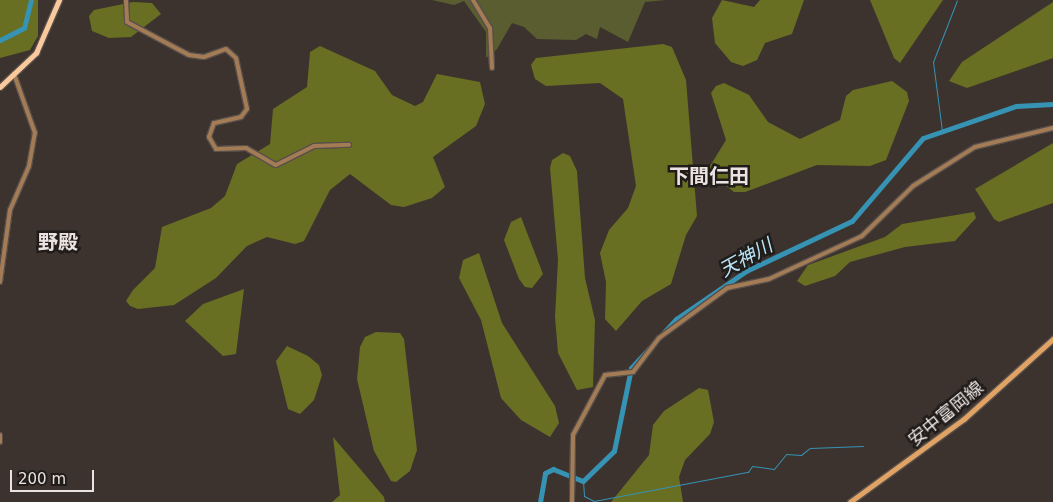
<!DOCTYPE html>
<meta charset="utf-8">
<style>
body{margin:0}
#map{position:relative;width:1053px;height:502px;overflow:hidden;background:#3c332f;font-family:"DejaVu Sans","Noto Sans JP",sans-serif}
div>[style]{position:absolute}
.green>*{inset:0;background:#595d30}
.forest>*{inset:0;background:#686e22}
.stream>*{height:1px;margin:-0.5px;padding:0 0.5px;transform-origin:0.5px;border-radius:0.5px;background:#3693b4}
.river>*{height:5px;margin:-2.5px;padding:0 2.5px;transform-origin:2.5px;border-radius:2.5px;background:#3693b4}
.roads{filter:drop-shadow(1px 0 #584f4b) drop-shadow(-1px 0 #584f4b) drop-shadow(0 1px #584f4b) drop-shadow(0 -1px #584f4b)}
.tertiary>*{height:4px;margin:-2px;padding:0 2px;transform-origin:2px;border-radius:2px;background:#a37c56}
.secondary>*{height:4.5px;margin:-2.25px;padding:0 2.25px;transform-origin:2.25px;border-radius:2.25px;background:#e1a364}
.primary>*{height:4.5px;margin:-2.25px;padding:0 2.25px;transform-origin:2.25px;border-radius:2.25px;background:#faca9c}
span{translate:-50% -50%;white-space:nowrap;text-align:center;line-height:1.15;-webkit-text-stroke:5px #201c1a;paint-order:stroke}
.street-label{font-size:18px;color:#eae3e1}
.water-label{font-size:19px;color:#b9e4f7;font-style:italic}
.quarter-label{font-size:20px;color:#eae3e1;font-weight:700}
.scale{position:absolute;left:10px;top:470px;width:84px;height:22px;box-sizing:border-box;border:2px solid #eae3e1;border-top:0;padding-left:6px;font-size:15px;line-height:18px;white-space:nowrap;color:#eae3e1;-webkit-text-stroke:4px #201c1a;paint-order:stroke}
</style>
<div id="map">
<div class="green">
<i style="clip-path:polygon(432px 0,666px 0,645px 2px,628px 42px,600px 27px,597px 39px,586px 34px,576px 40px,537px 39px,524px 27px,512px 23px,497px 49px,486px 58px,486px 32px,464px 1px,454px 5px)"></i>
</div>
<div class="forest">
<i style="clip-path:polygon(0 0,38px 0,38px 36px,30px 50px,0 58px)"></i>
<i style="clip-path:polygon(722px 0,754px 7px,760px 0,804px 0,792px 34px,765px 43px,757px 60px,743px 66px,731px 62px,715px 43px,712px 18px)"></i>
<i style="clip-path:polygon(870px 0,943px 0,900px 63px,894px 58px)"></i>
<i style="clip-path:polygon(133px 2px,152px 3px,161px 14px,131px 37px,109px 38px,92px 31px,89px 16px,94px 10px)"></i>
<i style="clip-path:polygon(1053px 2px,1053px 58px,967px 88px,949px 81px,962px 62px)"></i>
<i style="clip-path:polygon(663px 44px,672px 47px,686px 80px,697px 216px,686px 235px,671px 284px,642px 301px,616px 331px,605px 319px,606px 282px,600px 253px,609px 230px,628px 208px,636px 186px,623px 99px,600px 83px,546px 86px,535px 79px,531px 65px,536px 58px)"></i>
<i style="clip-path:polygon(320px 46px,375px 71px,392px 95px,415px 106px,423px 102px,437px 74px,480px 82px,485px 104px,476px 126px,433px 157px,445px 187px,432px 198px,404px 207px,391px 205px,350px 174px,330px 190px,304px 241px,295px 244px,267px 237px,247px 246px,216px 278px,174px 305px,138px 309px,130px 306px,126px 301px,133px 290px,155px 268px,162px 227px,211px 208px,225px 196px,237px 164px,270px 144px,273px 109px,307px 87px,310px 52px)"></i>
<i style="clip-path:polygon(892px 81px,907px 92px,909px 101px,886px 160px,870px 166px,817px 165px,745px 192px,734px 192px,707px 171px,726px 140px,711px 93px,716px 86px,724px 83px,749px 95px,768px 122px,800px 139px,840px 120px,846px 96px,853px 90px)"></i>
<i style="clip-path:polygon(1053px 143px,1053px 203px,999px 222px,994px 219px,975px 189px)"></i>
<i style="clip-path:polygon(563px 153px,570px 156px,577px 171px,585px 278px,595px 320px,593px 387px,577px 390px,558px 353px,555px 317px,558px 260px,550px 168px,552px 160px)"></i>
<i style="clip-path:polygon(974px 212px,976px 218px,955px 241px,905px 247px,850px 262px,835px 276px,805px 286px,797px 281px,808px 265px,885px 237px,902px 224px)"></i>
<i style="clip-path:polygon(521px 217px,543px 274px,532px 288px,525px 287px,519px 279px,504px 240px,511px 222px)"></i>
<i style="clip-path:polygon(479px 253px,502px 323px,555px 406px,559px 423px,550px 437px,521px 420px,501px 398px,481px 320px,459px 278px,463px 260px)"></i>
<i style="clip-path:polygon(244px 289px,236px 354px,223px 356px,185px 321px,203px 304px)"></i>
<i style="clip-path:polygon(376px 332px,400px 333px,404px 339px,417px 450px,410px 471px,396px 482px,391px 481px,374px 451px,357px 379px,360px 347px,365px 337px)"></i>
<i style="clip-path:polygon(287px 346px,308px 356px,319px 365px,322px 375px,314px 400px,300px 414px,288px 409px,276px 361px)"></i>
<i style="clip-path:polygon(699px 388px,708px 390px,714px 422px,710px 434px,685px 460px,679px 477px,683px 502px,611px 502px,649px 455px,653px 425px,664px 411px)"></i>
<i style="clip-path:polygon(333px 437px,384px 497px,385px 502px,332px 502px,340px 495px)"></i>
</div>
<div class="stream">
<i style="left:942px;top:131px;width:70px;rotate:-97.4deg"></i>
<i style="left:933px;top:62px;width:66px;rotate:-68.8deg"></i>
<i style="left:583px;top:481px;width:15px;rotate:86deg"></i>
<i style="left:584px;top:496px;width:11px;rotate:27deg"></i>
<i style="left:594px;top:501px;width:157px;rotate:-10.7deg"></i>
<i style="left:748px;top:472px;width:7px;rotate:-56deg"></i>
<i style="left:752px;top:466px;width:22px;rotate:8deg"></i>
<i style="left:774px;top:469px;width:19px;rotate:-51deg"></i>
<i style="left:786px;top:454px;width:15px;rotate:4deg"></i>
<i style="left:801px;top:455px;width:11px;rotate:-38deg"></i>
<i style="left:810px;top:448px;width:53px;rotate:-2.2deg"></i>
</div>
<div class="river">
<i style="left:0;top:40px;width:27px;rotate:-27deg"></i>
<i style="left:24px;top:28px;width:29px;rotate:-76deg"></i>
<i style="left:540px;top:502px;width:29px;rotate:-80deg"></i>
<i style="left:545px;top:473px;width:9px;rotate:-27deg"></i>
<i style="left:553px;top:469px;width:32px;rotate:22deg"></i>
<i style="left:583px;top:481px;width:43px;rotate:-44.1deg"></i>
<i style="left:614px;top:451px;width:85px;rotate:-78.4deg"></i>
<i style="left:631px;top:368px;width:67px;rotate:-47.4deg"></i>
<i style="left:676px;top:319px;width:85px;rotate:-34.4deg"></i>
<i style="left:746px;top:271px;width:117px;rotate:-25.3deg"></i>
<i style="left:852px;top:221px;width:109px;rotate:-49.5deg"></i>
<i style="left:923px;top:138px;width:98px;rotate:-19deg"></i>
<i style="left:1016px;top:106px;width:37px;rotate:-3deg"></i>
</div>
<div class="roads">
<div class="tertiary">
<i style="left:126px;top:0;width:22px;rotate:87deg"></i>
<i style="left:127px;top:22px;width:70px;rotate:28deg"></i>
<i style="left:189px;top:55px;width:15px;rotate:8deg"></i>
<i style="left:204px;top:57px;width:23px;rotate:-20deg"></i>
<i style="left:226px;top:49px;width:13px;rotate:42deg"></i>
<i style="left:236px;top:58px;width:52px;rotate:77.8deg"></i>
<i style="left:247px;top:109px;width:10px;rotate:127deg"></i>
<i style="left:241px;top:117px;width:28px;rotate:167deg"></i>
<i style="left:214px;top:123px;width:15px;rotate:110deg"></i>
<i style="left:209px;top:137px;width:14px;rotate:60deg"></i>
<i style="left:216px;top:149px;width:30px;rotate:-2deg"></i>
<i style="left:246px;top:148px;width:34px;rotate:30deg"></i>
<i style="left:276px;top:165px;width:42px;rotate:-26.6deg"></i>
<i style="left:314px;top:146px;width:35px;rotate:-2deg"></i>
<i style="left:473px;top:0;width:33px;rotate:59deg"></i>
<i style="left:490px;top:28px;width:40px;rotate:87.1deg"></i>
<i style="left:0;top:282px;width:73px;rotate:-82.1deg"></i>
<i style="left:10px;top:210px;width:48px;rotate:-66.6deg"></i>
<i style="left:29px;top:166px;width:34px;rotate:-80deg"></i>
<i style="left:35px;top:133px;width:63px;rotate:-109.6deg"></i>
<i style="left:0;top:435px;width:7px;rotate:90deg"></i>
<i style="left:572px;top:502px;width:67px;rotate:-89.1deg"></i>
<i style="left:573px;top:435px;width:68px;rotate:-61.9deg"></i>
<i style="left:605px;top:375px;width:28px;rotate:-6deg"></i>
<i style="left:633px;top:372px;width:43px;rotate:-52.6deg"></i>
<i style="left:659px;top:338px;width:84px;rotate:-36.3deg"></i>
<i style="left:727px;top:288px;width:43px;rotate:-12.1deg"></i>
<i style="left:769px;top:279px;width:102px;rotate:-24.8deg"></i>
<i style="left:862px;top:236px;width:71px;rotate:-44.4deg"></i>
<i style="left:913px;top:186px;width:73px;rotate:-32.2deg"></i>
<i style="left:975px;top:147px;width:80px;rotate:-13.7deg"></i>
</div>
<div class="secondary">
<i style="left:850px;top:502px;width:141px;rotate:-36.1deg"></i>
<i style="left:964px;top:419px;width:120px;rotate:-42deg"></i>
</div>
<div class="primary">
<i style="left:0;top:87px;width:50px;rotate:-43.4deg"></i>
<i style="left:36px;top:53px;width:58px;rotate:-66.5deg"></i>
</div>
</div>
<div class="street-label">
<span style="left:946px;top:414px;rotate:-39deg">安中富岡線</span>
</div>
<div class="water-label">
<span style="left:746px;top:258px;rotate:-29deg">天神川</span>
</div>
<div class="quarter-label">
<span style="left:709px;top:176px">下間仁田</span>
<span style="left:58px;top:242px">野殿</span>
</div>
<div class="scale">200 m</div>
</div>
